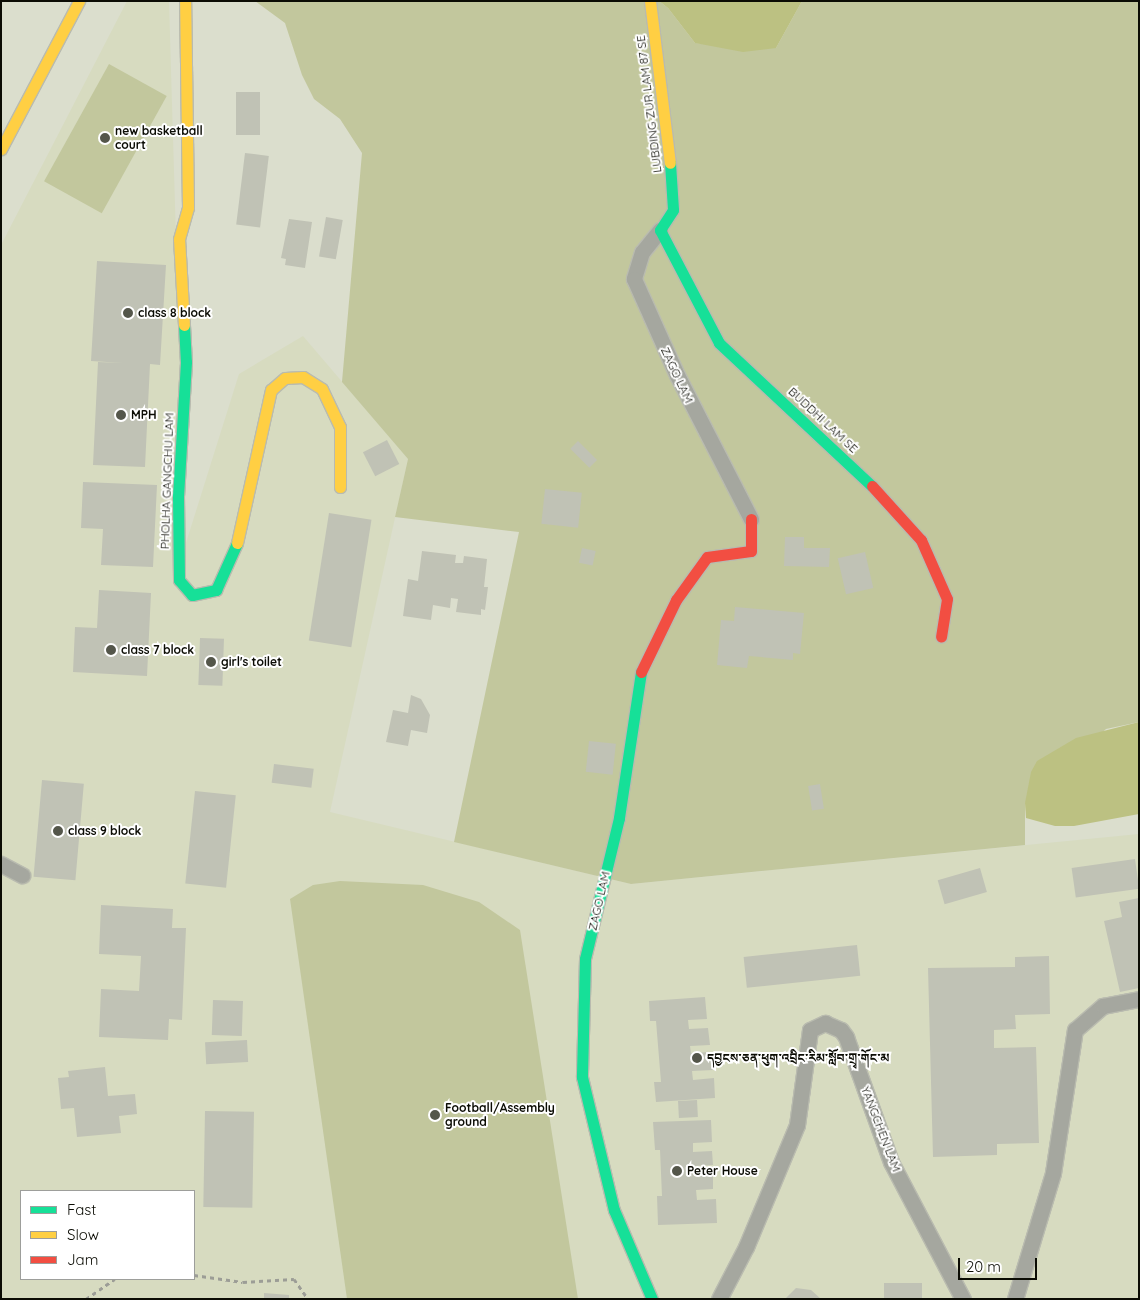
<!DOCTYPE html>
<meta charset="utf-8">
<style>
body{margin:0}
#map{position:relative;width:1140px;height:1300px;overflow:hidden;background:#dbdecd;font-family:Quicksand,"Noto Serif Tibetan",sans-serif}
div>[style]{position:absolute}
.built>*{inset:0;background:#d7dbc0}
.green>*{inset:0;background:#c2c79d;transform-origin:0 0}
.forest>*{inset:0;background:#bcc182}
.building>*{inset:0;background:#c0c2b5;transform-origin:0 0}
.path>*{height:3px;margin-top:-1.5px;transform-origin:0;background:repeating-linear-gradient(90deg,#9c9d96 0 4px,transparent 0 8px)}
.roads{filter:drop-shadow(1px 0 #b9bbaf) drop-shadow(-1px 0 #b9bbaf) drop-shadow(0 1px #b9bbaf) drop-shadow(0 -1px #b9bbaf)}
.lane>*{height:15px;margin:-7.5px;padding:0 7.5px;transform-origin:7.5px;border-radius:7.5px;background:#a5a79f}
.fast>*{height:11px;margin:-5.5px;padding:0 5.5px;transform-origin:5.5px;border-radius:5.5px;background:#16e098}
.slow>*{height:11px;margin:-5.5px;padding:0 5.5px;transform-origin:5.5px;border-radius:5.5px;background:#ffcf43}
.jam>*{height:11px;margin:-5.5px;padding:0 5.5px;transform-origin:5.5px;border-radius:5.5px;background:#f24e42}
.dots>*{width:14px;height:14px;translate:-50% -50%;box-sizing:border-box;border:2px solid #fff;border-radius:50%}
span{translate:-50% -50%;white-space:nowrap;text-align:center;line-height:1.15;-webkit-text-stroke:4px #fff;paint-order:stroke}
.street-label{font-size:12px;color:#0b0c04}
.poi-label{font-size:12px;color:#0b0c04;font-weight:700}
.left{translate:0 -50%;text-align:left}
.frame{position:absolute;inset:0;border:2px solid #0b0c04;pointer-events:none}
.legend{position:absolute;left:20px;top:1190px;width:175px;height:90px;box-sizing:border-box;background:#fff;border:1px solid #9d9e9b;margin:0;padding:6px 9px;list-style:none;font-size:15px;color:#0b0c04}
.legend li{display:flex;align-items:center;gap:10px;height:25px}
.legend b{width:25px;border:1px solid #9d9e9b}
.scale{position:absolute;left:958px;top:1258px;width:79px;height:22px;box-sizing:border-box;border:2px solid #0b0c04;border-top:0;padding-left:6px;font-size:15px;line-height:18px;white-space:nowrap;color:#0b0c04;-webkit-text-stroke:4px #fff;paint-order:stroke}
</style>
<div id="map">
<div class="built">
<i style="clip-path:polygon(evenodd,127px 1px,169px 1px,185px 546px,239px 374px,303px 336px,408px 459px,330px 812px,631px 884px,1139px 834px,1139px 1299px,1px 1299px,1px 245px,127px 1px,21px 1191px,194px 1191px,194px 1279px,21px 1279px,21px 1191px)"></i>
</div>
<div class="green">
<i style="clip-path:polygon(255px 1px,659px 1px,668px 8px,695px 43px,776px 48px,802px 1px,1139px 1px,1139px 722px,1106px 729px,1025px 803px,1025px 845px,631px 884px,454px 842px,519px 532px,395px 517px,408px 459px,342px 382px,362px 153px,340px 119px,314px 99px,302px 75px,285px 23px)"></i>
<i style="left:109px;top:64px;width:66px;height:134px;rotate:29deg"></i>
<i style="clip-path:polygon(340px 881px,423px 885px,479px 902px,520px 930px,578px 1299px,347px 1299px,290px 899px,313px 885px)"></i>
</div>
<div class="forest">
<i style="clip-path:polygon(659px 1px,802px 1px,776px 48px,743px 52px,695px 43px,668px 8px)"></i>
<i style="clip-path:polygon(1139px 722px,1139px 814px,1074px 826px,1055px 826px,1026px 818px,1025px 803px,1031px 772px,1037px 761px,1076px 738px)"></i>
</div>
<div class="building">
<i style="left:236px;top:92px;width:24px;height:43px"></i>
<i style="left:245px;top:153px;width:24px;height:72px;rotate:7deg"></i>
<i style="left:326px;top:217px;width:17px;height:40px;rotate:10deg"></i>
<i style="clip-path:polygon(289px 219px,312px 222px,305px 268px,285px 265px,286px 259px,281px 258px)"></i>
<i style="clip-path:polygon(97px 261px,166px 265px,160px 365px,150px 364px,145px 467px,93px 465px,98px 362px,123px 363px,91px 361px)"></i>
<i style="left:387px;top:440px;width:27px;height:27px;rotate:63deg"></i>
<i style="left:578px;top:441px;width:27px;height:11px;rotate:45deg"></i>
<i style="clip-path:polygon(83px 482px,157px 485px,153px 567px,101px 565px,103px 529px,81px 528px)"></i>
<i style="left:545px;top:489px;width:37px;height:35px;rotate:6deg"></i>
<i style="left:329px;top:513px;width:43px;height:129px;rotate:9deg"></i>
<i style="clip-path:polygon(785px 537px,804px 537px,804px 548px,830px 548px,829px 567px,784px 566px)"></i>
<i style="left:582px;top:548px;width:14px;height:15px;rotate:12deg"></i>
<i style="clip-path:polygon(422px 551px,456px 555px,455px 563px,463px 563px,464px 556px,487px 559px,484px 587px,488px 587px,485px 610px,481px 609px,481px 615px,456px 612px,458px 599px,451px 598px,450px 608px,433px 605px,431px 620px,403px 616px,408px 579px,418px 581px)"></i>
<i style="left:865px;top:552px;width:37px;height:28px;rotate:77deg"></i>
<i style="clip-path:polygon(99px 590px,151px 593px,147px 676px,73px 672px,75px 627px,97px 628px)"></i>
<i style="clip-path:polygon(735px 607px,804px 613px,800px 654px,793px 653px,793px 660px,749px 656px,747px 668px,717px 665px,721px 620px,734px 621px)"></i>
<i style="left:200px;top:638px;width:24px;height:47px;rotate:2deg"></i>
<i style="clip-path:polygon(411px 695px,421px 699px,430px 715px,427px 733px,411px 730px,408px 746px,386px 742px,393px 710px,408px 713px)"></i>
<i style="left:589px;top:741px;width:27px;height:31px;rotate:6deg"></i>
<i style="left:274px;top:764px;width:40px;height:19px;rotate:7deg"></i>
<i style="left:42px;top:780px;width:42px;height:97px;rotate:5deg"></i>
<i style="left:820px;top:784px;width:25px;height:12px;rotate:81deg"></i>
<i style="left:195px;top:791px;width:41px;height:93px;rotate:6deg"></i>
<i style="left:1135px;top:859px;width:30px;height:64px;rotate:82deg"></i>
<i style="left:980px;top:868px;width:25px;height:44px;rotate:74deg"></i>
<i style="clip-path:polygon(1139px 898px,1139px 988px,1120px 992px,1104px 921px,1122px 917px,1119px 902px)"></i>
<i style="clip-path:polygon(101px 905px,173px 909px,172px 928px,186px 928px,182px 1020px,169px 1019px,168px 1040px,99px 1037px,101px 989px,139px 991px,141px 956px,99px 954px)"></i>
<i style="left:857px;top:945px;width:31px;height:114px;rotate:84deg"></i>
<i style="clip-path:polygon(1049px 956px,1050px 1014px,1015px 1015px,1016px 1029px,994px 1030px,994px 1048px,1036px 1047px,1039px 1143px,997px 1144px,997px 1155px,933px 1157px,928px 968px,1015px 967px,1015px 957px)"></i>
<i style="clip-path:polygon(705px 997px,707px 1019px,688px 1020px,689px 1029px,708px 1028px,710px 1045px,690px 1046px,691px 1053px,712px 1052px,713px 1070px,692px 1071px,693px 1080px,714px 1078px,715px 1098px,656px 1102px,654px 1082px,661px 1082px,656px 1021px,650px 1021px,649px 1001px)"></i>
<i style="left:213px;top:1000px;width:30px;height:35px;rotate:2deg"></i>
<i style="left:247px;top:1040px;width:22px;height:42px;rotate:87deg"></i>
<i style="clip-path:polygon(105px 1067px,108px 1096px,135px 1094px,137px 1114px,119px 1116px,121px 1133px,77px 1137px,74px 1108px,61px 1109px,58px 1078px,69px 1077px,68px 1071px)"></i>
<i style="left:697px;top:1100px;width:17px;height:19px;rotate:87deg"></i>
<i style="left:205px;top:1111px;width:49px;height:96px;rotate:1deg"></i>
<i style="clip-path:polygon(711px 1120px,712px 1142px,693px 1143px,693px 1152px,712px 1151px,713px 1165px,694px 1166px,695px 1176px,713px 1176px,713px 1189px,696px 1190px,697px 1200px,716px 1199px,717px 1223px,658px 1225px,657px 1196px,662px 1196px,660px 1150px,655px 1150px,653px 1122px)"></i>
<i style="left:922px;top:1283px;width:16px;height:38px;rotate:90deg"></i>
<i style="clip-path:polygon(796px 1288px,811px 1290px,821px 1299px,785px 1299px)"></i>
<i style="clip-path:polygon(264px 1293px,289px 1295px,289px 1299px,264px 1299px)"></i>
</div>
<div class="path">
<i style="left:194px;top:1275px;width:49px;rotate:8.1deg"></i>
<i style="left:243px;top:1282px;width:51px;rotate:-3.4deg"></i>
<i style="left:294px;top:1279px;width:24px;rotate:55deg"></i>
<i style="left:86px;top:1299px;width:35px;rotate:-35deg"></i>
</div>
<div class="roads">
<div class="lane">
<i style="left:660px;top:230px;width:28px;rotate:129deg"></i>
<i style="left:642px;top:252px;width:28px;rotate:107deg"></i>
<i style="left:634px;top:279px;width:105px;rotate:65.9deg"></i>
<i style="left:677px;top:375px;width:162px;rotate:62.8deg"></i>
<i style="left:1px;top:864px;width:24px;rotate:28deg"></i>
<i style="left:719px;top:1299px;width:59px;rotate:-62.6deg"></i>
<i style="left:746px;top:1247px;width:132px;rotate:-67.3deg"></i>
<i style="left:797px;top:1125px;width:96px;rotate:-82.2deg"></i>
<i style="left:810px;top:1030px;width:17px;rotate:-25deg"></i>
<i style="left:825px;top:1023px;width:17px;rotate:24deg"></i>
<i style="left:841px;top:1030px;width:9px;rotate:54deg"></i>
<i style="left:846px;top:1037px;width:133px;rotate:70.2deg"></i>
<i style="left:891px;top:1162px;width:155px;rotate:62.3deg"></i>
<i style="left:1015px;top:1299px;width:132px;rotate:-73.2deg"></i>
<i style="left:1053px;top:1173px;width:145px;rotate:-81.3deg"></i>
<i style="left:1075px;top:1030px;width:37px;rotate:-41deg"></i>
<i style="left:1103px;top:1006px;width:37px;rotate:-11deg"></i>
</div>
<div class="fast">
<i style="left:670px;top:163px;width:47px;rotate:86.3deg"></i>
<i style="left:673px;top:210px;width:24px;rotate:123deg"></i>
<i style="left:660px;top:230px;width:127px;rotate:62.4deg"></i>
<i style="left:719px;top:343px;width:209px;rotate:43.1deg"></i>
<i style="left:184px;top:325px;width:37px;rotate:87deg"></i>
<i style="left:186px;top:362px;width:134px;rotate:93.4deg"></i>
<i style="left:178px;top:496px;width:84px;rotate:89.3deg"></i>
<i style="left:179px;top:580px;width:20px;rotate:49deg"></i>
<i style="left:192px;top:595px;width:25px;rotate:-12deg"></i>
<i style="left:216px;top:590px;width:51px;rotate:-65.9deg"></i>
<i style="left:641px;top:672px;width:148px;rotate:98.6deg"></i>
<i style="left:619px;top:818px;width:145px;rotate:103.6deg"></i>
<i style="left:585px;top:959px;width:118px;rotate:91.5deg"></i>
<i style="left:582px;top:1077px;width:137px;rotate:76.5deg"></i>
<i style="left:614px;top:1210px;width:97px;rotate:66.9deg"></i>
</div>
<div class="slow">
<i style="left:650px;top:1px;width:163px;rotate:83deg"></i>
<i style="left:1px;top:149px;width:167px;rotate:-62.2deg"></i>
<i style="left:184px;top:325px;width:86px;rotate:-93.3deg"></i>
<i style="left:179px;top:239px;width:33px;rotate:-74deg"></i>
<i style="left:188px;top:207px;width:206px;rotate:-90.8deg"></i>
<i style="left:237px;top:543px;width:157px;rotate:-77.5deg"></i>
<i style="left:271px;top:390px;width:18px;rotate:-41deg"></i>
<i style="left:285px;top:378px;width:18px;rotate:-3deg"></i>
<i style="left:303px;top:377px;width:22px;rotate:32deg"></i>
<i style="left:322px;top:389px;width:42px;rotate:64.7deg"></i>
<i style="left:340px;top:427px;width:60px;rotate:90deg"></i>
</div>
<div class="jam">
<i style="left:872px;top:486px;width:73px;rotate:47.8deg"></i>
<i style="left:921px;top:540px;width:64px;rotate:66.2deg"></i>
<i style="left:947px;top:599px;width:38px;rotate:99deg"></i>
<i style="left:641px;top:672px;width:80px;rotate:-64.1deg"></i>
<i style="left:676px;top:600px;width:53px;rotate:-54.2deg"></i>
<i style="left:707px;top:557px;width:44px;rotate:-7.8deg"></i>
<i style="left:751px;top:551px;width:32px;rotate:-90deg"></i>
</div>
</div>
<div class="dots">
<i style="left:105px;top:138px;background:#54564a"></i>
<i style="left:128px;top:313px;background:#54564a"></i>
<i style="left:121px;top:415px;background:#54564a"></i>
<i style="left:111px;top:650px;background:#54564a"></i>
<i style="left:211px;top:662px;background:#54564a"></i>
<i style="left:58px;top:831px;background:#54564a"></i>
<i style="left:697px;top:1058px;background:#54564a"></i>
<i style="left:435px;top:1115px;background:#54564a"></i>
<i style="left:677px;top:1171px;background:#54564a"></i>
</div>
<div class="street-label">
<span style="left:649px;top:104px;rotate:-97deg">LUBDING ZUR LAM 87 SE</span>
<span style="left:677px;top:375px;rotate:65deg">ZAGO LAM</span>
<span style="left:823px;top:420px;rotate:43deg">BUDDHI LAM SE</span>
<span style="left:167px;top:481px;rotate:-88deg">PHOLHA GANGCHU LAM</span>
<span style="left:599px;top:901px;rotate:-77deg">ZAGO LAM</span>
<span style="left:881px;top:1129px;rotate:69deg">YANGCHEN LAM</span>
</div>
<div class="poi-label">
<span class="left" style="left:115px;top:138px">new basketball<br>court</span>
<span class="left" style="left:138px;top:313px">class 8 block</span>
<span class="left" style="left:131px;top:415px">MPH</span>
<span class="left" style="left:121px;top:650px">class 7 block</span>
<span class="left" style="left:221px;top:662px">girl's toilet</span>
<span class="left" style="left:68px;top:831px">class 9 block</span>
<span class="left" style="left:707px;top:1058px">དབྱངས་ཅན་ཕུག་འབྲིང་རིམ་སློབ་གྲྭ་གོང་མ</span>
<span class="left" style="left:445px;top:1115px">Football/Assembly<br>ground</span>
<span class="left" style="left:687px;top:1171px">Peter House</span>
</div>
<div class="frame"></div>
<ul class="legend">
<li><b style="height:6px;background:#16e098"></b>Fast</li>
<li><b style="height:6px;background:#ffcf43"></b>Slow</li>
<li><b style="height:6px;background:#f24e42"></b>Jam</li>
</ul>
<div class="scale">20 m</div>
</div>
